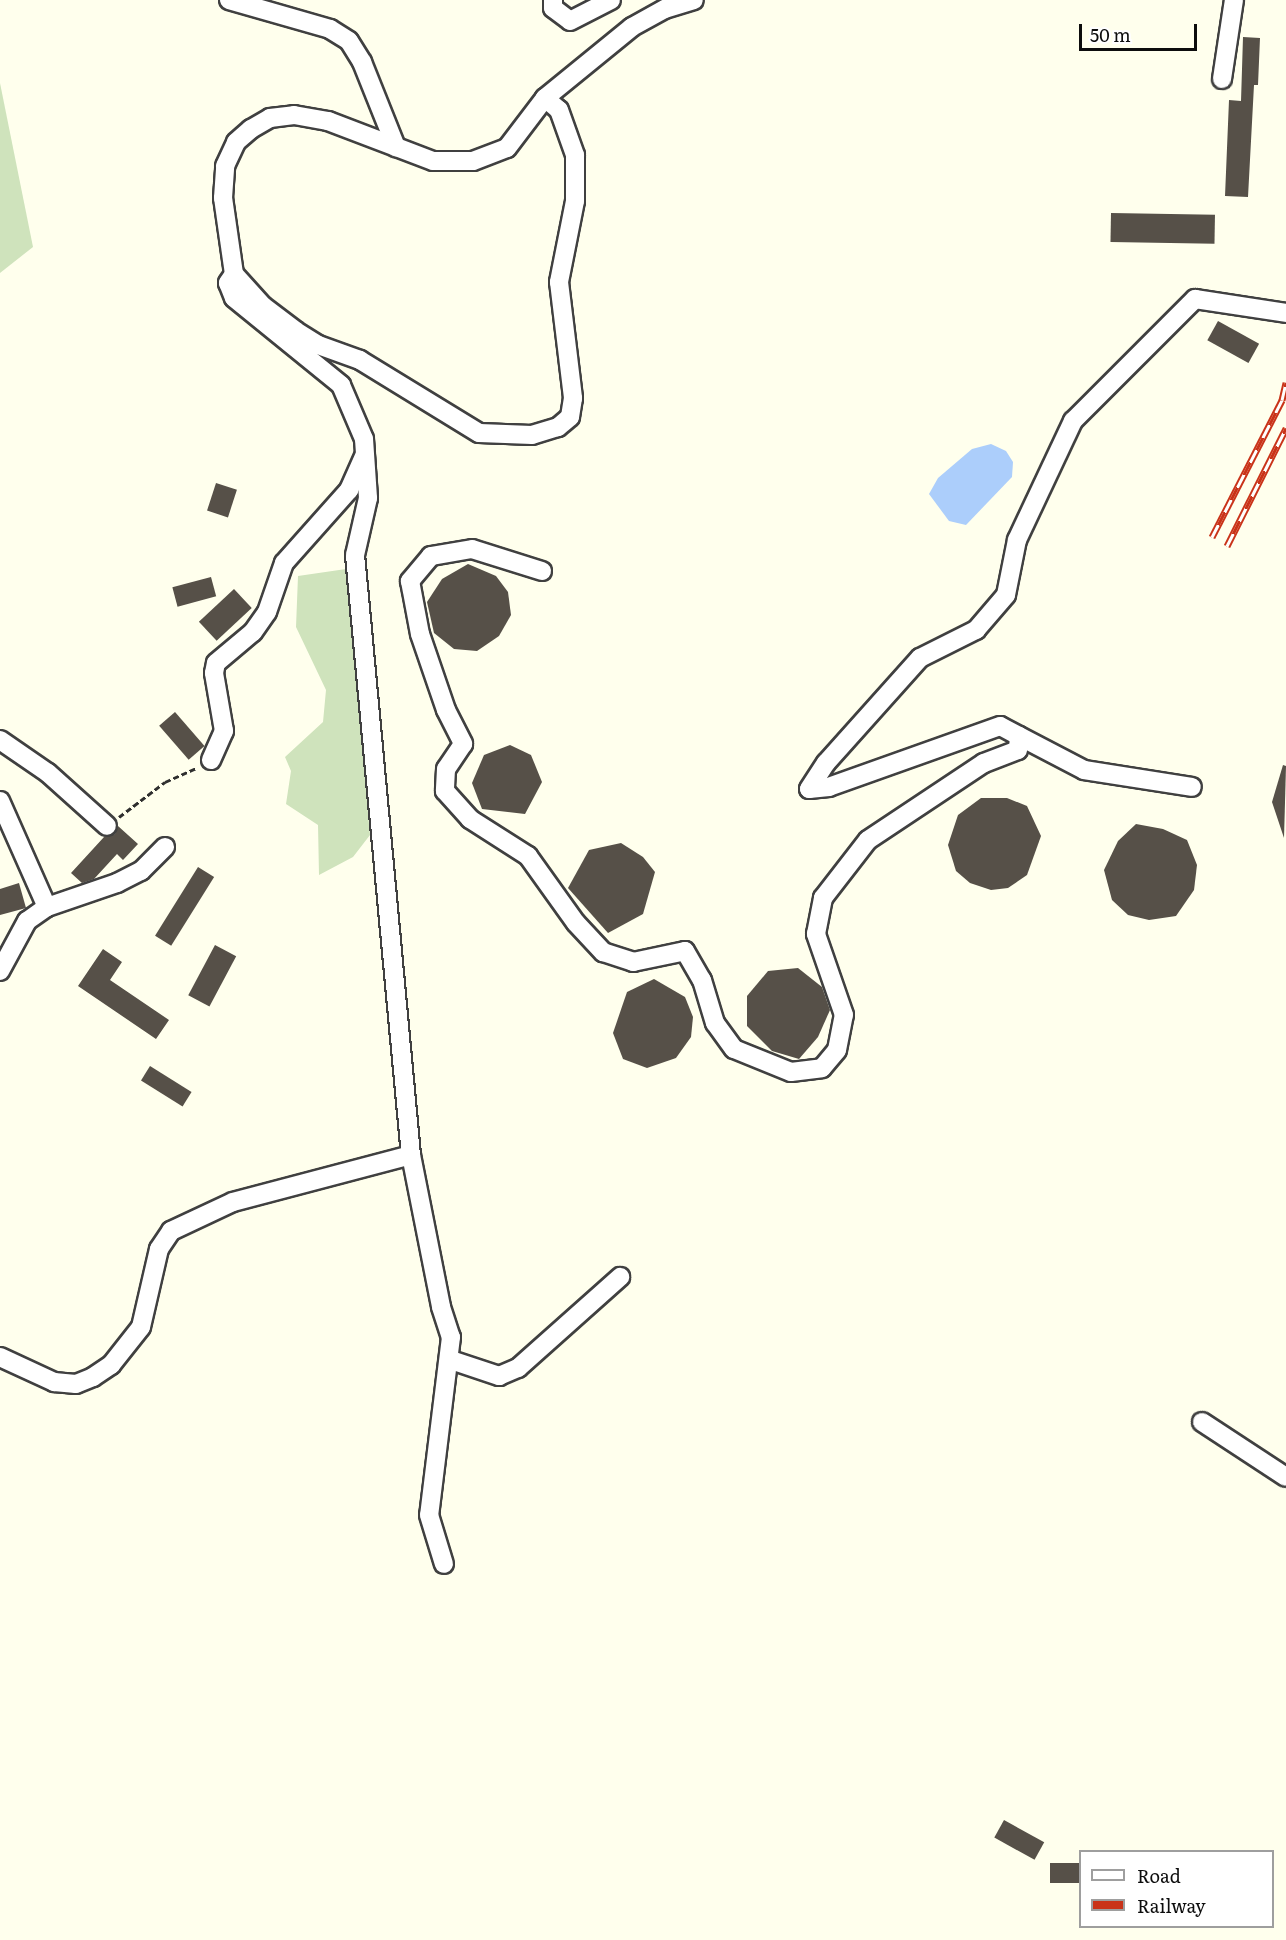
<!DOCTYPE html>
<style>
body{margin:0}
#map{position:relative;width:1286px;height:1940px;overflow:hidden;background:#ffffed;font-family:Literata,serif}
div>[style]{position:absolute}
.cemetery>*{inset:0;background:#cfe3bc}
.water>*{inset:0;background:#accefb}
.building>*{inset:0;background:#565048;transform-origin:0 0}
.path>*{height:3px;margin-top:-1.5px;transform-origin:0;background:repeating-linear-gradient(90deg,#2f2f2f 0 6px,transparent 0 9px)}
.roads{filter:drop-shadow(2px 0 #404040) drop-shadow(-2px 0 #404040) drop-shadow(0 2px #404040) drop-shadow(0 -2px #404040)}
.minor>*{height:18px;margin:-9px;padding:0 9px;transform-origin:9px;border-radius:9px;background:#fff}
.rail>*{height:7px;margin-top:-3.5px;transform-origin:0;background:repeating-linear-gradient(90deg,#fff 0 14px,#c93319 0 28px);box-sizing:border-box;border-block:2px solid #c93319}
span{translate:-50% -50%;white-space:nowrap;text-align:center;line-height:1.15;-webkit-text-stroke:6px #fff;paint-order:stroke}
.legend{position:absolute;left:1079px;top:1850px;width:195px;height:78px;box-sizing:border-box;background:#fff;border:2px solid #9e9e9e;margin:0;padding:8px 10px;list-style:none;font-size:18px;color:#0d0d0d}
.legend li{display:flex;align-items:center;gap:12px;height:30px}
.legend b{width:30px;border:2px solid #9e9e9e}
.scale{position:absolute;left:1079px;top:24px;width:118px;height:27px;box-sizing:border-box;border:3px solid #0d0d0d;border-top:0;padding-left:8px;font-size:18px;line-height:21px;white-space:nowrap;color:#0d0d0d;-webkit-text-stroke:4px #fff;paint-order:stroke}
</style>
<div id="map">
<div class="cemetery">
<i style="clip-path:polygon(0 83px,33px 247px,0 273px)"></i>
<i style="clip-path:polygon(346px 569px,370px 835px,353px 857px,319px 875px,318px 825px,286px 804px,291px 771px,285px 757px,323px 722px,326px 690px,296px 627px,298px 576px)"></i>
</div>
<div class="water">
<i style="clip-path:polygon(991px 444px,1006px 451px,1013px 462px,1012px 477px,966px 525px,949px 521px,929px 494px,938px 478px,972px 449px)"></i>
</div>
<div class="building">
<i style="clip-path:polygon(1243px 37px,1260px 38px,1258px 85px,1254px 85px,1248px 197px,1225px 196px,1229px 100px,1241px 101px)"></i>
<i style="left:1111px;top:213px;width:104px;height:29px;rotate:1deg"></i>
<i style="left:1218px;top:321px;width:47px;height:22px;rotate:29deg"></i>
<i style="left:216px;top:483px;width:22px;height:29px;rotate:18deg"></i>
<i style="clip-path:polygon(468px 564px,496px 576px,508px 592px,511px 615px,499px 636px,477px 651px,454px 649px,434px 633px,427px 602px,442px 579px)"></i>
<i style="left:211px;top:577px;width:20px;height:40px;rotate:75deg"></i>
<i style="left:234px;top:589px;width:26px;height:48px;rotate:47deg"></i>
<i style="left:175px;top:712px;width:45px;height:21px;rotate:49deg"></i>
<i style="clip-path:polygon(510px 745px,531px 755px,542px 782px,525px 814px,482px 809px,472px 783px,484px 755px)"></i>
<i style="clip-path:polygon(1283px 765px,1286px 766px,1284px 838px,1272px 802px)"></i>
<i style="clip-path:polygon(981px 798px,1007px 798px,1027px 806px,1041px 836px,1027px 875px,1008px 888px,991px 890px,970px 883px,956px 871px,948px 845px,958px 815px)"></i>
<i style="clip-path:polygon(1136px 824px,1163px 829px,1187px 840px,1197px 865px,1194px 890px,1176px 916px,1149px 920px,1128px 915px,1112px 900px,1104px 870px,1118px 841px)"></i>
<i style="clip-path:polygon(118px 826px,138px 844px,123px 860px,117px 854px,94px 879px,82px 883px,71px 873px,104px 837px,115px 834px)"></i>
<i style="clip-path:polygon(621px 843px,643px 857px,655px 872px,643px 914px,608px 933px,568px 888px,589px 850px)"></i>
<i style="left:198px;top:867px;width:19px;height:81px;rotate:32deg"></i>
<i style="clip-path:polygon(19px 883px,26px 908px,0 915px,0 889px)"></i>
<i style="left:215px;top:945px;width:24px;height:57px;rotate:28deg"></i>
<i style="clip-path:polygon(103px 949px,122px 962px,110px 980px,169px 1020px,156px 1039px,78px 986px)"></i>
<i style="clip-path:polygon(798px 968px,822px 987px,830px 1010px,818px 1037px,799px 1059px,772px 1051px,747px 1026px,747px 996px,768px 971px)"></i>
<i style="clip-path:polygon(654px 979px,685px 997px,693px 1017px,691px 1037px,676px 1058px,647px 1068px,623px 1059px,613px 1033px,627px 992px)"></i>
<i style="left:150px;top:1066px;width:49px;height:17px;rotate:32deg"></i>
<i style="left:1004px;top:1820px;width:46px;height:20px;rotate:29deg"></i>
<i style="left:1080px;top:1863px;width:20px;height:30px;rotate:90deg"></i>
</div>
<div class="path">
<i style="left:119px;top:817px;width:58px;rotate:-37.3deg"></i>
<i style="left:165px;top:782px;width:34px;rotate:-24deg"></i>
</div>
<div class="roads">
<div class="minor">
<i style="left:229px;top:0;width:105px;rotate:16deg"></i>
<i style="left:330px;top:29px;width:22px;rotate:32deg"></i>
<i style="left:349px;top:41px;width:25px;rotate:58deg"></i>
<i style="left:362px;top:62px;width:92px;rotate:68.2deg"></i>
<i style="left:553px;top:0;width:8px;rotate:90deg"></i>
<i style="left:553px;top:8px;width:21px;rotate:37deg"></i>
<i style="left:570px;top:21px;width:46px;rotate:-27.1deg"></i>
<i style="left:1222px;top:79px;width:80px;rotate:-81.4deg"></i>
<i style="left:545px;top:98px;width:18px;rotate:41deg"></i>
<i style="left:559px;top:110px;width:48px;rotate:70.4deg"></i>
<i style="left:575px;top:155px;width:46px;rotate:90deg"></i>
<i style="left:575px;top:201px;width:83px;rotate:101.2deg"></i>
<i style="left:559px;top:282px;width:117px;rotate:83.1deg"></i>
<i style="left:573px;top:398px;width:19px;rotate:99deg"></i>
<i style="left:570px;top:417px;width:16px;rotate:140deg"></i>
<i style="left:558px;top:427px;width:27px;rotate:163deg"></i>
<i style="left:532px;top:435px;width:53px;rotate:-177.8deg"></i>
<i style="left:479px;top:433px;width:140px;rotate:-148.5deg"></i>
<i style="left:360px;top:360px;width:45px;rotate:-160.3deg"></i>
<i style="left:318px;top:345px;width:26px;rotate:-148deg"></i>
<i style="left:296px;top:331px;width:41px;rotate:-142.9deg"></i>
<i style="left:263px;top:306px;width:43px;rotate:-132.2deg"></i>
<i style="left:234px;top:274px;width:77px;rotate:-98.2deg"></i>
<i style="left:223px;top:198px;width:32px;rotate:-86deg"></i>
<i style="left:225px;top:166px;width:26px;rotate:-65deg"></i>
<i style="left:236px;top:142px;width:20px;rotate:-41deg"></i>
<i style="left:251px;top:129px;width:22px;rotate:-30deg"></i>
<i style="left:270px;top:118px;width:24px;rotate:-7deg"></i>
<i style="left:294px;top:115px;width:35px;rotate:10deg"></i>
<i style="left:328px;top:121px;width:112px;rotate:20.9deg"></i>
<i style="left:433px;top:161px;width:40px"></i>
<i style="left:473px;top:161px;width:36px;rotate:-21deg"></i>
<i style="left:507px;top:148px;width:63px;rotate:-52.8deg"></i>
<i style="left:545px;top:98px;width:112px;rotate:-39.2deg"></i>
<i style="left:632px;top:27px;width:38px;rotate:-29deg"></i>
<i style="left:665px;top:9px;width:30px;rotate:-17deg"></i>
<i style="left:234px;top:274px;width:11px;rotate:124deg"></i>
<i style="left:228px;top:283px;width:16px;rotate:68deg"></i>
<i style="left:234px;top:298px;width:138px;rotate:39.1deg"></i>
<i style="left:341px;top:385px;width:59px;rotate:66.9deg"></i>
<i style="left:364px;top:439px;width:59px;rotate:86.1deg"></i>
<i style="left:368px;top:498px;width:58px;rotate:102.8deg"></i>
<i style="left:355px;top:555px;width:603px;rotate:84.67deg"></i>
<i style="left:411px;top:1155px;width:155px;rotate:78.8deg"></i>
<i style="left:441px;top:1307px;width:32px;rotate:72deg"></i>
<i style="left:451px;top:1337px;width:179px;rotate:97deg"></i>
<i style="left:429px;top:1515px;width:51px;rotate:73deg"></i>
<i style="left:542px;top:571px;width:73px;rotate:-162.6deg"></i>
<i style="left:472px;top:549px;width:42px;rotate:170.3deg"></i>
<i style="left:431px;top:556px;width:33px;rotate:130deg"></i>
<i style="left:410px;top:581px;width:54px;rotate:79.3deg"></i>
<i style="left:420px;top:634px;width:80px;rotate:71.1deg"></i>
<i style="left:446px;top:710px;width:38px;rotate:63deg"></i>
<i style="left:463px;top:744px;width:30px;rotate:124deg"></i>
<i style="left:446px;top:769px;width:22px;rotate:93deg"></i>
<i style="left:445px;top:791px;width:38px;rotate:48deg"></i>
<i style="left:470px;top:819px;width:69px;rotate:32.5deg"></i>
<i style="left:528px;top:856px;width:82px;rotate:54.4deg"></i>
<i style="left:576px;top:923px;width:40px;rotate:47deg"></i>
<i style="left:603px;top:952px;width:32px;rotate:18deg"></i>
<i style="left:633px;top:962px;width:53px;rotate:-11.9deg"></i>
<i style="left:685px;top:951px;width:34px;rotate:60deg"></i>
<i style="left:702px;top:980px;width:45px;rotate:73.2deg"></i>
<i style="left:715px;top:1023px;width:32px;rotate:54deg"></i>
<i style="left:734px;top:1049px;width:61px;rotate:22deg"></i>
<i style="left:791px;top:1072px;width:31px;rotate:-7deg"></i>
<i style="left:822px;top:1068px;width:23px;rotate:-50deg"></i>
<i style="left:837px;top:1050px;width:36px;rotate:-79deg"></i>
<i style="left:844px;top:1015px;width:86px;rotate:-109.1deg"></i>
<i style="left:816px;top:934px;width:37px;rotate:-79deg"></i>
<i style="left:823px;top:898px;width:73px;rotate:-52.2deg"></i>
<i style="left:868px;top:840px;width:139px;rotate:-33.6deg"></i>
<i style="left:984px;top:763px;width:36px;rotate:-21deg"></i>
<i style="left:1018px;top:750px;width:14px;rotate:-86deg"></i>
<i style="left:1019px;top:736px;width:21px;rotate:-152deg"></i>
<i style="left:1000px;top:726px;width:182px;rotate:160.4deg"></i>
<i style="left:829px;top:787px;width:20px;rotate:174deg"></i>
<i style="left:809px;top:789px;width:31px;rotate:-57deg"></i>
<i style="left:826px;top:763px;width:141px;rotate:-48.2deg"></i>
<i style="left:920px;top:658px;width:63px;rotate:-26.6deg"></i>
<i style="left:976px;top:630px;width:46px;rotate:-49.4deg"></i>
<i style="left:1006px;top:595px;width:56px;rotate:-78.7deg"></i>
<i style="left:1017px;top:540px;width:132px;rotate:-64.8deg"></i>
<i style="left:1073px;top:421px;width:173px;rotate:-45deg"></i>
<i style="left:1195px;top:299px;width:92px;rotate:8.7deg"></i>
<i style="left:1019px;top:736px;width:73px;rotate:27.6deg"></i>
<i style="left:1084px;top:770px;width:109px;rotate:8.9deg"></i>
<i style="left:0;top:740px;width:58px;rotate:34.5deg"></i>
<i style="left:48px;top:773px;width:79px;rotate:41.9deg"></i>
<i style="left:211px;top:760px;width:32px;rotate:-66deg"></i>
<i style="left:224px;top:731px;width:59px;rotate:-99.8deg"></i>
<i style="left:214px;top:673px;width:10px;rotate:-79deg"></i>
<i style="left:216px;top:663px;width:48px;rotate:-40deg"></i>
<i style="left:253px;top:632px;width:24px;rotate:-55deg"></i>
<i style="left:267px;top:612px;width:52px;rotate:-70.9deg"></i>
<i style="left:284px;top:563px;width:98px;rotate:-48.3deg"></i>
<i style="left:349px;top:490px;width:37px;rotate:-66deg"></i>
<i style="left:0;top:801px;width:116px;rotate:66.1deg"></i>
<i style="left:0;top:971px;width:57px;rotate:-61.6deg"></i>
<i style="left:27px;top:921px;width:24px;rotate:-35deg"></i>
<i style="left:47px;top:907px;width:74px;rotate:-18.9deg"></i>
<i style="left:117px;top:883px;width:27px;rotate:-27deg"></i>
<i style="left:141px;top:871px;width:34px;rotate:-45deg"></i>
<i style="left:0;top:1357px;width:60px;rotate:24.8deg"></i>
<i style="left:54px;top:1382px;width:22px;rotate:5deg"></i>
<i style="left:76px;top:1384px;width:18px;rotate:-22deg"></i>
<i style="left:93px;top:1377px;width:22px;rotate:-34deg"></i>
<i style="left:111px;top:1365px;width:48px;rotate:-51.7deg"></i>
<i style="left:141px;top:1327px;width:80px;rotate:-77deg"></i>
<i style="left:159px;top:1249px;width:22px;rotate:-56deg"></i>
<i style="left:171px;top:1231px;width:68px;rotate:-25.1deg"></i>
<i style="left:233px;top:1202px;width:184px;rotate:-14.8deg"></i>
<i style="left:451px;top:1360px;width:51px;rotate:18.4deg"></i>
<i style="left:499px;top:1376px;width:21px;rotate:-23deg"></i>
<i style="left:518px;top:1368px;width:137px;rotate:-41.7deg"></i>
<i style="left:1202px;top:1422px;width:100px;rotate:33.2deg"></i>
</div>
</div>
<div class="rail">
<i style="left:1212px;top:537px;width:154px;rotate:-62.9deg"></i>
<i style="left:1282px;top:400px;width:18px;rotate:-77deg"></i>
<i style="left:1227px;top:546px;width:132px;rotate:-63.4deg"></i>
</div>
<ul class="legend">
<li><b style="height:8px;background:#fff"></b>Road</li>
<li><b style="height:8px;background:#c93319"></b>Railway</li>
</ul>
<div class="scale">50 m</div>
</div>
